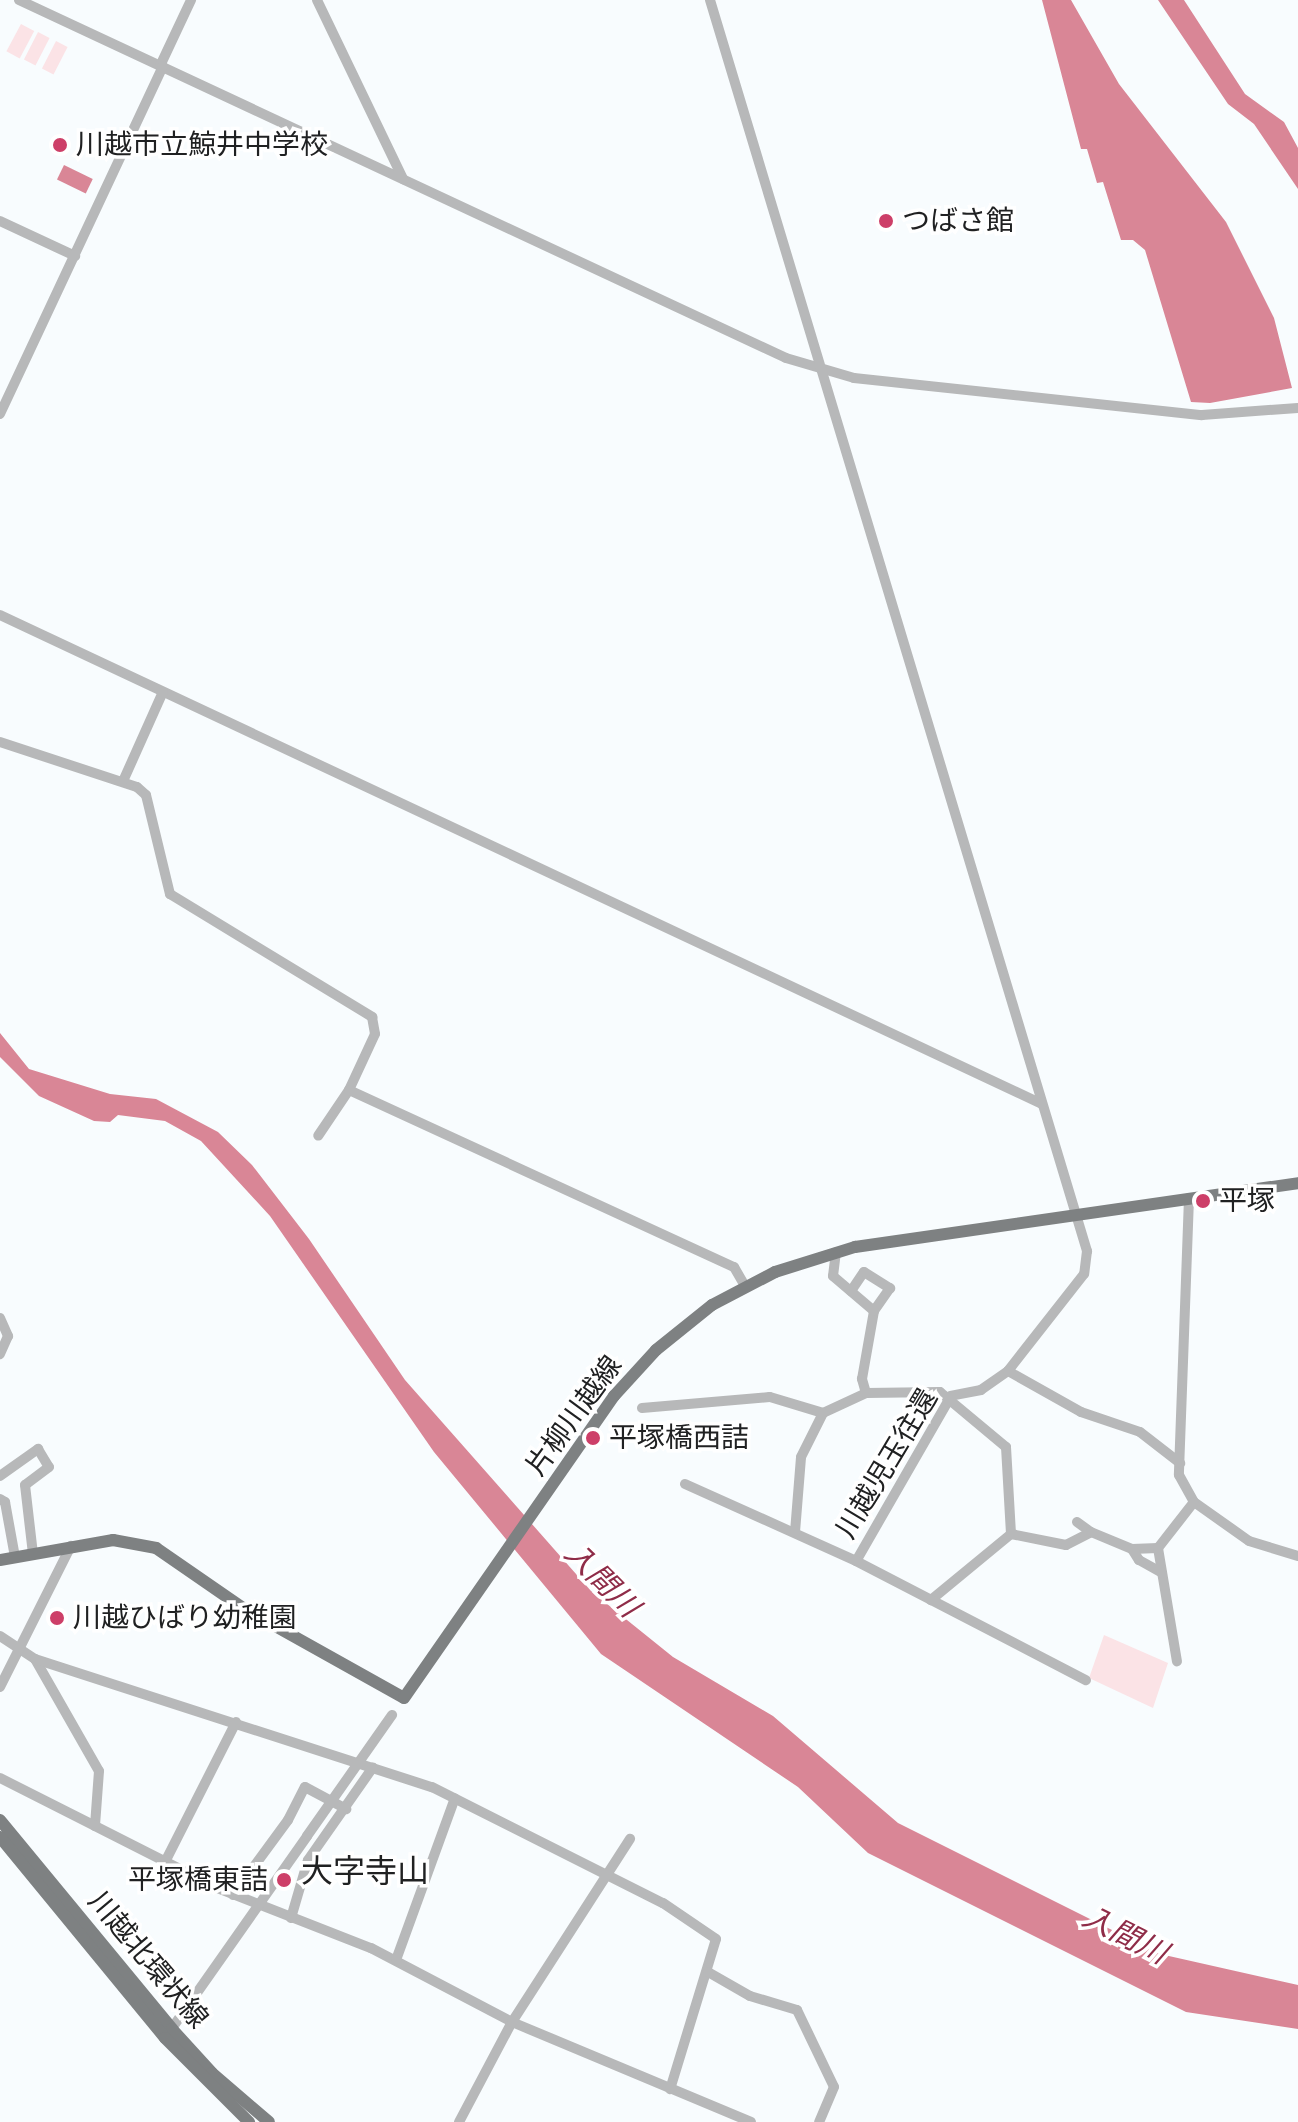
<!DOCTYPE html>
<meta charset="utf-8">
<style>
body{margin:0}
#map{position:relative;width:1298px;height:2122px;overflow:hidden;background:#f8fcfe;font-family:"Roboto Condensed","Noto Sans JP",sans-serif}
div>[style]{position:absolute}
.green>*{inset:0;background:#fbe3e6;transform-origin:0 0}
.water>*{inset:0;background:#d98696;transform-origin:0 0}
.minor>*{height:10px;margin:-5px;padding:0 5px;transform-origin:5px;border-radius:5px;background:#b7b8b9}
.major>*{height:12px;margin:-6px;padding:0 6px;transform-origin:6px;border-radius:6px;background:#7e8182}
.minor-bridge>*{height:10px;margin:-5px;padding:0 5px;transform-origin:5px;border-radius:5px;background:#b7b8b9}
.dots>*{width:22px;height:22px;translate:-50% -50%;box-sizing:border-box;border:4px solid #fff;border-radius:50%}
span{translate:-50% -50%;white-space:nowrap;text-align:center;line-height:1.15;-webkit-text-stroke:7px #fff;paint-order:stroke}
.poi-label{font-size:28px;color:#202122}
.left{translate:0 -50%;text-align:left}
.right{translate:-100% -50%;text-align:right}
.street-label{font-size:28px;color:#202122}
.water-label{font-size:30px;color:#8f2c48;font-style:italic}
.quarter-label{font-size:32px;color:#202122}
</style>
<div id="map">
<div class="green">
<i style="left:21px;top:24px;width:15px;height:31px;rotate:28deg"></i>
<i style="left:38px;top:32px;width:13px;height:31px;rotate:27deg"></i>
<i style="left:56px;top:41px;width:13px;height:31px;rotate:27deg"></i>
<i style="clip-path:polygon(1104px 1635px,1168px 1663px,1153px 1708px,1089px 1678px)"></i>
</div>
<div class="water">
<i style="clip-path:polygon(1042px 0,1071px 0,1119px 84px,1226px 222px,1274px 318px,1292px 388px,1210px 403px,1191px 402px,1145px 250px,1133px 240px,1121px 240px,1103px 182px,1097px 183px,1087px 149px,1081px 149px)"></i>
<i style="clip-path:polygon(1158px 0,1184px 0,1245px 94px,1284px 122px,1298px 148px,1298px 189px,1254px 124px,1228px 104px)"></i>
<i style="left:64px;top:165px;width:32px;height:16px;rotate:26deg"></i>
<i style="clip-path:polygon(0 1033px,29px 1069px,110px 1094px,156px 1099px,218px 1132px,252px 1165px,309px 1239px,405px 1380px,591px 1591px,673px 1657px,773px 1716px,898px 1823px,1160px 1954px,1298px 1985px,1298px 2029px,1186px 2012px,868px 1853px,798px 1787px,601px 1654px,434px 1452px,270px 1216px,201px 1141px,165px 1121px,118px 1115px,110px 1122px,94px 1121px,39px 1096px,0 1057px)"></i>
</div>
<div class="minor">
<i style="left:19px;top:0;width:846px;rotate:25.02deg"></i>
<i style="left:786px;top:358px;width:71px;rotate:16.4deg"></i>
<i style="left:854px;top:378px;width:350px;rotate:6.1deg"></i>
<i style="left:1202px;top:415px;width:96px;rotate:-4.2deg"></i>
<i style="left:317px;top:0;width:199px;rotate:64.3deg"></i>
<i style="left:710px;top:0;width:1307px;rotate:73.23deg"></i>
<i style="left:1087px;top:1251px;width:23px;rotate:97deg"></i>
<i style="left:1084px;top:1274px;width:123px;rotate:128.1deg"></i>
<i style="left:1008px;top:1371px;width:33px;rotate:145deg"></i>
<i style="left:981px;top:1390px;width:31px;rotate:169deg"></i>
<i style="left:951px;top:1396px;width:190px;rotate:119.9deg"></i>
<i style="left:160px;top:66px;width:73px;rotate:-64.8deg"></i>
<i style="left:0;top:221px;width:83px;rotate:25deg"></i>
<i style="left:0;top:414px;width:384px;rotate:-64.9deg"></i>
<i style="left:0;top:615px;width:1151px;rotate:25.14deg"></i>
<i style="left:0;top:742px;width:144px;rotate:18.2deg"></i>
<i style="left:137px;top:787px;width:12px;rotate:42deg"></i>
<i style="left:146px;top:795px;width:102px;rotate:76.4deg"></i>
<i style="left:170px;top:894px;width:237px;rotate:31.3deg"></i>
<i style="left:372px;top:1017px;width:17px;rotate:80deg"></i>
<i style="left:375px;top:1034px;width:62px;rotate:114.9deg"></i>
<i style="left:349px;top:1090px;width:55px;rotate:124deg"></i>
<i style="left:124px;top:779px;width:95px;rotate:-65.9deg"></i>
<i style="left:349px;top:1090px;width:424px;rotate:24.7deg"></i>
<i style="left:734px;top:1267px;width:22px;rotate:60deg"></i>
<i style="left:1189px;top:1198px;width:277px;rotate:92.1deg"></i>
<i style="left:1179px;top:1475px;width:31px;rotate:61deg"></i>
<i style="left:1194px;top:1502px;width:67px;rotate:35.3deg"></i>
<i style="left:1249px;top:1541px;width:51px;rotate:17deg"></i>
<i style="left:851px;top:1291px;width:23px;rotate:-56deg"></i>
<i style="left:864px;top:1272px;width:31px;rotate:32deg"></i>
<i style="left:890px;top:1288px;width:28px;rotate:125deg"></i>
<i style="left:0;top:1318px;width:20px;rotate:66deg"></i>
<i style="left:8px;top:1336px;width:20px;rotate:114deg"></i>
<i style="left:1008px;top:1371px;width:84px;rotate:29.3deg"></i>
<i style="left:1081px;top:1412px;width:62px;rotate:18.7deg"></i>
<i style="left:1140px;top:1432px;width:51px;rotate:37.8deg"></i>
<i style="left:866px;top:1393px;width:74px;rotate:-0.8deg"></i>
<i style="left:940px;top:1392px;width:86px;rotate:39.8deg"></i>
<i style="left:1006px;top:1447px;width:87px;rotate:86.7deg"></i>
<i style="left:1011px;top:1534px;width:104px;rotate:140.5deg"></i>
<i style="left:642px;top:1408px;width:128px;rotate:-4.9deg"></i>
<i style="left:770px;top:1397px;width:55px;rotate:16.8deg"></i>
<i style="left:823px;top:1413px;width:47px;rotate:-24.9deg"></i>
<i style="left:866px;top:1393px;width:15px;rotate:-106deg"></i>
<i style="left:862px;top:1379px;width:69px;rotate:-80deg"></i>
<i style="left:874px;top:1311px;width:54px;rotate:-139.5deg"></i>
<i style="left:833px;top:1276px;width:24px;rotate:-83deg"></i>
<i style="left:0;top:1476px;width:47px;rotate:-35.4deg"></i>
<i style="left:38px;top:1449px;width:21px;rotate:59deg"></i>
<i style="left:49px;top:1467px;width:30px;rotate:143deg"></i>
<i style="left:25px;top:1485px;width:69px;rotate:83.4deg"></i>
<i style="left:685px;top:1484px;width:188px;rotate:24.2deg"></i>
<i style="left:856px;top:1561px;width:259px;rotate:27.4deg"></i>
<i style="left:0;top:1499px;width:6px;rotate:31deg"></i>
<i style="left:5px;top:1502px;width:56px;rotate:79.7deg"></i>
<i style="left:1077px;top:1522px;width:17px;rotate:36deg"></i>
<i style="left:795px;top:1532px;width:75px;rotate:-85.4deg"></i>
<i style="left:801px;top:1457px;width:49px;rotate:-63.4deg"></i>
<i style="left:1011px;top:1534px;width:56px;rotate:11.3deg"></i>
<i style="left:1066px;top:1545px;width:28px;rotate:-27deg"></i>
<i style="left:1091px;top:1532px;width:44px;rotate:22.5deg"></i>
<i style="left:1132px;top:1549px;width:26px;rotate:-2deg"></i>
<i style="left:1158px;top:1548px;width:58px;rotate:-52deg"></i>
<i style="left:1158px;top:1548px;width:115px;rotate:80.5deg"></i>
<i style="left:1132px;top:1549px;width:13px;rotate:58deg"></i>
<i style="left:1139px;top:1560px;width:26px;rotate:29deg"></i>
<i style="left:0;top:1636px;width:42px;rotate:33.3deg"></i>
<i style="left:35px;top:1659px;width:129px;rotate:60.3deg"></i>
<i style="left:99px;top:1771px;width:55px;rotate:94.2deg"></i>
<i style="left:95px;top:1826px;width:135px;rotate:26.9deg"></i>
<i style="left:215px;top:1887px;width:168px;rotate:21.4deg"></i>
<i style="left:371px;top:1948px;width:159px;rotate:27.7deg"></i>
<i style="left:512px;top:2022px;width:259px;rotate:22.7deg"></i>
<i style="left:35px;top:1659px;width:417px;rotate:17.9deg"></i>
<i style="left:432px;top:1787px;width:258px;rotate:26.7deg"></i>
<i style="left:663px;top:1903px;width:64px;rotate:34.2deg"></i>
<i style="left:716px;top:1939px;width:157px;rotate:107deg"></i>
<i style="left:0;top:1687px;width:158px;rotate:-63.3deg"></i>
<i style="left:0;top:1778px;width:106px;rotate:26.8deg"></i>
<i style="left:165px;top:1862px;width:157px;rotate:-63.1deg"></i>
<i style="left:233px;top:1895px;width:93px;rotate:-53.7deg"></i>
<i style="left:288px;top:1820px;width:37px;rotate:-63deg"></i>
<i style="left:305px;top:1787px;width:47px;rotate:28.2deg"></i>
<i style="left:291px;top:1918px;width:60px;rotate:-73.7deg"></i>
<i style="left:308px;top:1860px;width:113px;rotate:-55deg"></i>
<i style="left:396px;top:1960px;width:172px;rotate:-70deg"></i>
<i style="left:708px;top:1972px;width:48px;rotate:29.7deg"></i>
<i style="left:750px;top:1996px;width:49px;rotate:16.6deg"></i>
<i style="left:797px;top:2010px;width:85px;rotate:64.3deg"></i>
<i style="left:834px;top:2087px;width:38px;rotate:113deg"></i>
<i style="left:168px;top:2034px;width:242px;rotate:-54.9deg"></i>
<i style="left:459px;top:2122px;width:113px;rotate:-62.1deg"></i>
<i style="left:512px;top:2022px;width:218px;rotate:-57.2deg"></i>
</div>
<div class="major">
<i style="left:0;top:1560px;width:115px;rotate:-10deg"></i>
<i style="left:113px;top:1540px;width:44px;rotate:10.5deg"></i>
<i style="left:156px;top:1548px;width:106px;rotate:34.6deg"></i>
<i style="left:243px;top:1608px;width:184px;rotate:29.2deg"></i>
<i style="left:404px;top:1698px;width:368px;rotate:-55.2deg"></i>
<i style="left:614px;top:1396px;width:62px;rotate:-47.6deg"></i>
<i style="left:656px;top:1350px;width:72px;rotate:-38.8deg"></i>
<i style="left:712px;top:1305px;width:71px;rotate:-27.6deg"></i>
<i style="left:775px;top:1272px;width:84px;rotate:-17.4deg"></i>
<i style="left:855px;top:1247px;width:448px;rotate:-8.2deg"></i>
<i style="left:0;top:1820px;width:271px;rotate:50.5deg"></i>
<i style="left:172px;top:2029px;width:59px;rotate:47.7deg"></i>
<i style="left:212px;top:2073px;width:75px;rotate:40.7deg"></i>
<i style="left:0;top:1837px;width:260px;rotate:50.6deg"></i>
<i style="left:165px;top:2038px;width:119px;rotate:45deg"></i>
</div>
<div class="minor-bridge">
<i style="left:307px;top:1836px;width:148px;rotate:-54.9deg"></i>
</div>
<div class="dots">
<i style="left:60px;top:145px;background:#cd3f68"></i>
<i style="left:886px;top:221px;background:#cd3f68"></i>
<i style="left:1203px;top:1201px;background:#cd3f68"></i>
<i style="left:593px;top:1438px;background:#cd3f68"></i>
<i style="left:57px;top:1618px;background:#cd3f68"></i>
<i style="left:284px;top:1880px;background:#cd3f68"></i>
</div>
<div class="poi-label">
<span class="left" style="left:76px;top:145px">川越市立鯨井中学校</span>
<span class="left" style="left:902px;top:221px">つばさ館</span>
<span class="left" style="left:1219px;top:1201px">平塚</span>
<span class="left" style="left:609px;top:1438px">平塚橋西詰</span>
<span class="left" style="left:73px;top:1618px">川越ひばり幼稚園</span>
<span class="right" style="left:268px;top:1880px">平塚橋東詰</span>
</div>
<div class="street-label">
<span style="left:574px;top:1416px;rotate:-54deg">片柳川越線</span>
<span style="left:887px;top:1464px;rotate:-59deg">川越児玉往還</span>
<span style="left:148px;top:1960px;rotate:50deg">川越北環状線</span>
</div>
<div class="water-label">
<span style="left:602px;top:1580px;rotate:45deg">入間川</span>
<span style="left:1125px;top:1935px;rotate:27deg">入間川</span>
</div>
<div class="quarter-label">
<span style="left:365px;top:1871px">大字寺山</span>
</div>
</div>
